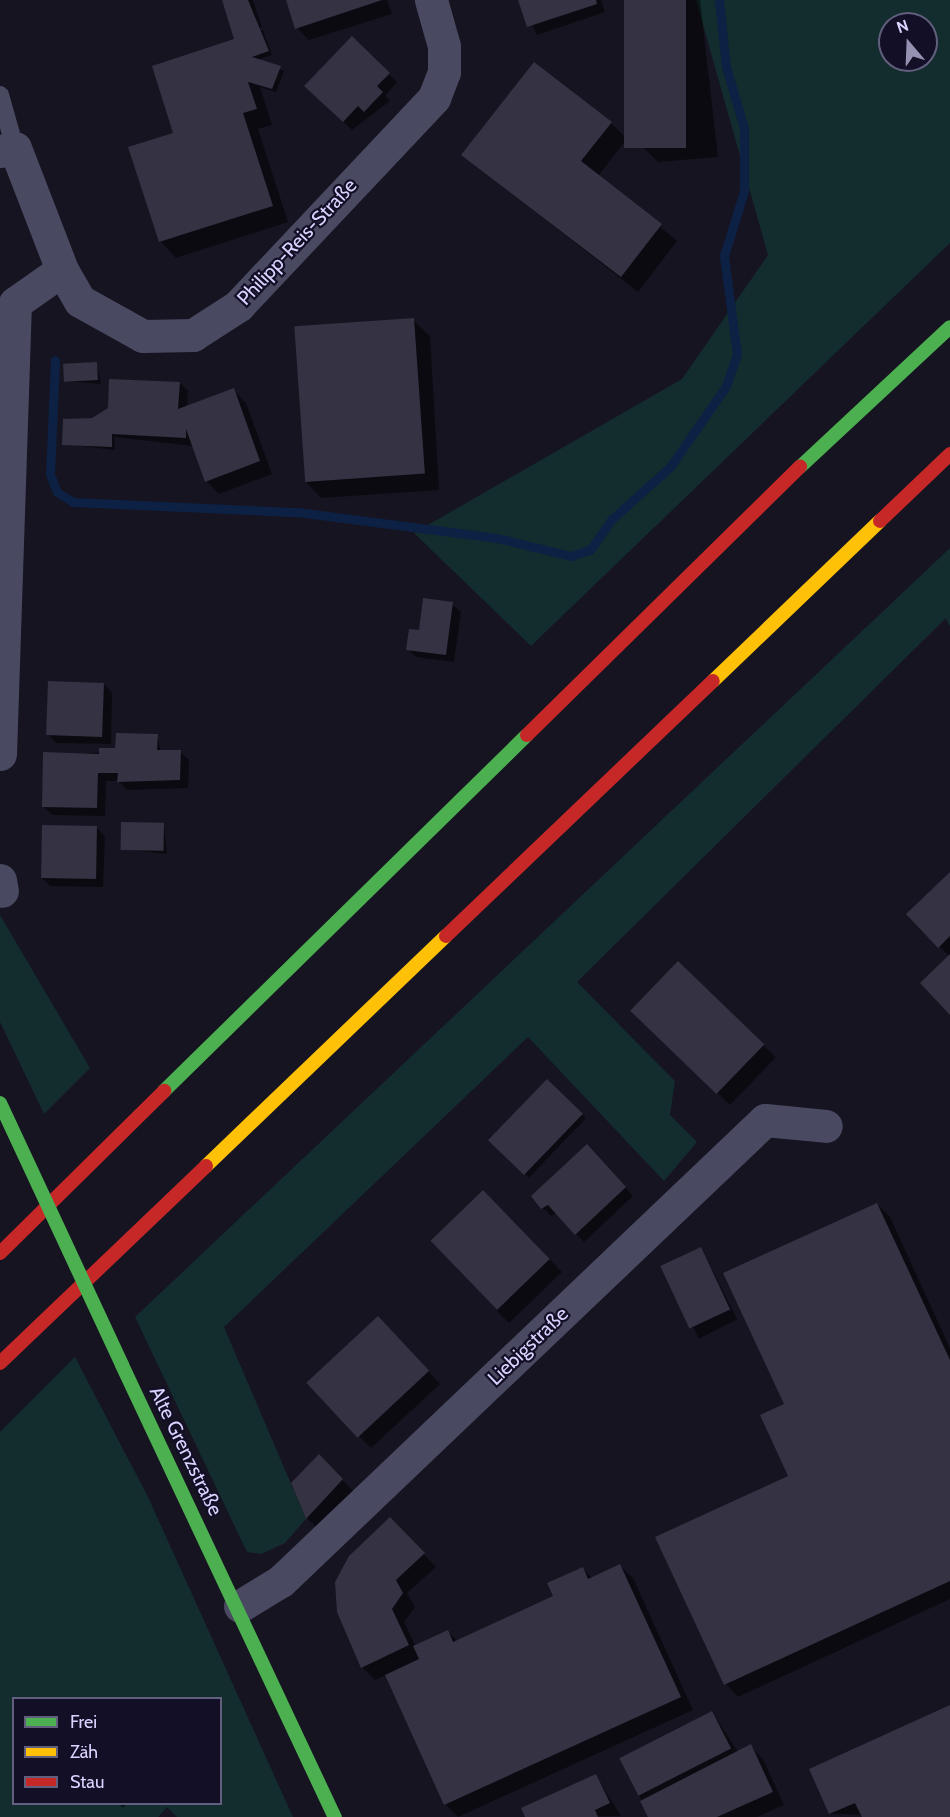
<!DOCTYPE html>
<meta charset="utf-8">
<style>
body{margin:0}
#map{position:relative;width:950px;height:1817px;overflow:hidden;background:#161421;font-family:Cabin,sans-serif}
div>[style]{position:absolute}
.green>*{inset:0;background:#132c2d}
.shadow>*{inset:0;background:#0007;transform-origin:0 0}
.stream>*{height:9px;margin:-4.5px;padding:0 4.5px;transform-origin:4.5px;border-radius:4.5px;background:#0d2144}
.building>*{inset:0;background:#343243;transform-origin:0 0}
.lane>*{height:18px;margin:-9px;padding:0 9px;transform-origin:9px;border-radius:9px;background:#4a4962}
.street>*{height:33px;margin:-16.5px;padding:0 16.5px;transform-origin:16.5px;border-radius:16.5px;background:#4a4962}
.fast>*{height:14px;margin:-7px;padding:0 7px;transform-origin:7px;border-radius:7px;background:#4caf50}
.slow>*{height:14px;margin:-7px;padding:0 7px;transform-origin:7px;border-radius:7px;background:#ffc107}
.jam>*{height:14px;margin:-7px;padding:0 7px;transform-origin:7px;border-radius:7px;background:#c62828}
.fast-bridge>*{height:14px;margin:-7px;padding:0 7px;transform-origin:7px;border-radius:7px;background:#4caf50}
span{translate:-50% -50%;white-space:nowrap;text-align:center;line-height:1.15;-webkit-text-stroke:4.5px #130f26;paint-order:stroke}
.street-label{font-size:20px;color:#d9d4ff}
.legend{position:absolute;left:12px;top:1697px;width:210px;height:108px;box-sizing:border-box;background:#130f26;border:2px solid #625e7d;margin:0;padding:8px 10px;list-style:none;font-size:18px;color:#d9d4ff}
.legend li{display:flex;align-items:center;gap:12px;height:30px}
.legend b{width:30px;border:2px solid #625e7d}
.north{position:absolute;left:878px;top:12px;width:60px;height:60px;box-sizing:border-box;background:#130f26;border:2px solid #625e7d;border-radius:50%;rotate:341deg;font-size:16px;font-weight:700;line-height:24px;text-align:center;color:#d9d4ff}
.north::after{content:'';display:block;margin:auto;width:21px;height:27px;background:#9591b1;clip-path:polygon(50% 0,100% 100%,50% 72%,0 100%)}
</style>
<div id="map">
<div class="green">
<i style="clip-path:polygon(evenodd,696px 0,950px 0,950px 243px,531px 646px,414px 533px,682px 379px,768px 255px,696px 0,890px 24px,926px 24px,926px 60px,890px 60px,890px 24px)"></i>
<i style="clip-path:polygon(950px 548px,950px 627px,946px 618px,577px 982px,675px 1081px,670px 1115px,697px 1142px,664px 1181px,528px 1037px,224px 1327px,306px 1519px,285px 1543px,261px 1554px,247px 1552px,135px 1317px)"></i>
<i style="clip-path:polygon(0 915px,90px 1068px,44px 1114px,0 1022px)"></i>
<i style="clip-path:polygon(evenodd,75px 1357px,148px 1497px,293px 1817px,177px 1817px,167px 1807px,158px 1817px,0 1817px,0 1432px,75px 1357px,14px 1698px,220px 1698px,220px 1804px,14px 1804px,14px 1698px)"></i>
</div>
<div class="shadow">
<i style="clip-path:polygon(223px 0,253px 0,262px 27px,238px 39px,263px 30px,272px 55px,257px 60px,284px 71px,276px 92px,260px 87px,272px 125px,258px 129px,288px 222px,176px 258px,160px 241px,175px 134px,236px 40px)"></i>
<i style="clip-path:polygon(288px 0,387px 0,392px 14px,309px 40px,297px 28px)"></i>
<i style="clip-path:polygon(520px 0,601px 0,605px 12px,537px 35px)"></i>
<i style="clip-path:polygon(626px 0,700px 0,718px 157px,658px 162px,642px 146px)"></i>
<i style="clip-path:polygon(352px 38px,397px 82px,385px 96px,390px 101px,352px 130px,306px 86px)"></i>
<i style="clip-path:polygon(611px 123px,627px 139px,598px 176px,677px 241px,638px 292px,463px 155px)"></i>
<i style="clip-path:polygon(413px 320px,430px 336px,439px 490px,321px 498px,305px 481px)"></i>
<i style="clip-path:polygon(97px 364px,101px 384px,65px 381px)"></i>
<i style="clip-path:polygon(180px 383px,188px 391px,187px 407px,233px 390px,246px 403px,272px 474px,219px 494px,206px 481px,193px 446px,114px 437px,115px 450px,64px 444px,93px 419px)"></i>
<i style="clip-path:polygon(452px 604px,461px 612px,454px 662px,416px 657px,408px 649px)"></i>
<i style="clip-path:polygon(104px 684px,112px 693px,111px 744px,56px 743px,48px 734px)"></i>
<i style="clip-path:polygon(157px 735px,161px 752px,180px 752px,189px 760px,188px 788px,127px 790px,118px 781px,106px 781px,105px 816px,52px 815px,43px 806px,45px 754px,122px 752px)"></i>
<i style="clip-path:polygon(164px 825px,167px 854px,122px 849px)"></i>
<i style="clip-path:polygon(97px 828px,105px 836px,103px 887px,50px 886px,42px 878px)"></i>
<i style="clip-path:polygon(950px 874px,950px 1013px,950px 957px,908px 914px)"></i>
<i style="left:678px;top:963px;width:136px;height:66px;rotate:44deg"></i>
<i style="left:547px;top:1081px;width:54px;height:82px;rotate:44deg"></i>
<i style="clip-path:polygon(595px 1154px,633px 1196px,584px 1242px,557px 1213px,551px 1216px,543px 1208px)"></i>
<i style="clip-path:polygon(483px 1192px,562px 1272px,509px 1323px,497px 1311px)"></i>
<i style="clip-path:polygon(877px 1204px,890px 1217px,950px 1348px,950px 1599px,738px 1697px,726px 1684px,657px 1538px,790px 1476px,786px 1405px)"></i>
<i style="left:701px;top:1248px;width:80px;height:43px;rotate:63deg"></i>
<i style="clip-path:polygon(391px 1331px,440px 1384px,371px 1448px,359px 1436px)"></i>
<i style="clip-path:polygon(319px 1457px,355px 1493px,319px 1530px,307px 1518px,293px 1483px)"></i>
<i style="clip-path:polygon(390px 1519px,436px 1567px,407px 1593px,415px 1607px,404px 1622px,416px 1647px,448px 1632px,458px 1641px,555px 1597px,582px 1568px,592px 1578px,620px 1566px,633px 1578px,693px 1710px,458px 1817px,445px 1804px,386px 1675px,375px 1680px,363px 1668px,339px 1612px)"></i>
<i style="clip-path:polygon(950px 1707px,950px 1817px,831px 1814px,811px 1770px)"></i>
<i style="clip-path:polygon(712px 1712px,738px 1752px,750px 1746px,763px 1759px,784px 1805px,757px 1817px,649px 1817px,638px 1793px)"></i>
<i style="clip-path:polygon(596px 1776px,621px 1816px,527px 1817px)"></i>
<i style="clip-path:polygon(119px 1804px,127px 1804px,123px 1808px)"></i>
</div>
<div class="stream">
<i style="left:55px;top:360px;width:114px;rotate:92.5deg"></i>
<i style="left:50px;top:474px;width:19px;rotate:69deg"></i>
<i style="left:57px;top:492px;width:19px;rotate:32deg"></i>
<i style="left:73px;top:502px;width:224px;rotate:2.6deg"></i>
<i style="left:297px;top:512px;width:202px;rotate:7.4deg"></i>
<i style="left:497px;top:538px;width:76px;rotate:13.7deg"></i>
<i style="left:571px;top:556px;width:20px;rotate:-18deg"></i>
<i style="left:590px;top:550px;width:38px;rotate:-55deg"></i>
<i style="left:612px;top:519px;width:78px;rotate:-41.9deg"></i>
<i style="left:670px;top:467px;width:98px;rotate:-55.3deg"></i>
<i style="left:726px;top:386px;width:34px;rotate:-71deg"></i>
<i style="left:737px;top:354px;width:99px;rotate:-97.6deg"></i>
<i style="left:724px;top:256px;width:68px;rotate:-72.9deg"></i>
<i style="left:744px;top:191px;width:63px;rotate:-90deg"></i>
<i style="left:744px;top:128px;width:64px;rotate:-106.4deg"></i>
<i style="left:726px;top:67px;width:67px;rotate:-96deg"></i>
</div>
<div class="building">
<i style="clip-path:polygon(222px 0,248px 0,269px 51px,252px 57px,281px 66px,272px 89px,248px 82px,257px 109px,243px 113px,273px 206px,159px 242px,128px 147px,173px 133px,152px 66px,234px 39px)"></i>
<i style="clip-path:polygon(286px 0,382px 0,295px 29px)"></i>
<i style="clip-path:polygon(518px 0,596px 0,597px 4px,527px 27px)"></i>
<i style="left:624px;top:0;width:62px;height:148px"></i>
<i style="clip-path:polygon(352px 36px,390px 73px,377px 86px,383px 92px,364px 112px,358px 106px,343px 122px,304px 86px)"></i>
<i style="clip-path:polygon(534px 62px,612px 122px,581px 161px,662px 224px,621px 277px,461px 155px)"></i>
<i style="left:414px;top:318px;width:156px;height:120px;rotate:86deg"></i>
<i style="left:97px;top:362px;width:18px;height:34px;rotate:87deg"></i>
<i style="clip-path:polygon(109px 379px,180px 382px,178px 409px,234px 388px,260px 461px,205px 482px,186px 429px,186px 438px,112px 434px,112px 447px,62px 445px,63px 419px,92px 418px,108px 408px)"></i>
<i style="clip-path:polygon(423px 598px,453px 602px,446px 655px,406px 650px,409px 629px,419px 630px)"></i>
<i style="left:48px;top:681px;width:56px;height:54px;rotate:2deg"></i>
<i style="clip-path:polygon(116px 733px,158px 734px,157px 750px,181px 750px,180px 780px,117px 782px,118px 773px,98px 773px,97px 808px,42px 807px,43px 752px,99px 754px,99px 748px,115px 748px)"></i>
<i style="left:121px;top:822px;width:43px;height:28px;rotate:1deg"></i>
<i style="left:42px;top:825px;width:55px;height:53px;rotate:1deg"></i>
<i style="clip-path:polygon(950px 872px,950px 936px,938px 948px,906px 914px)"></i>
<i style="clip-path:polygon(950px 954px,950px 1015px,920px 983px)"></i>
<i style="left:678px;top:961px;width:120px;height:69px;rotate:44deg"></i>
<i style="left:547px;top:1079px;width:50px;height:85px;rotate:44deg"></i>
<i style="clip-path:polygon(587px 1144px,626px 1187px,575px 1235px,548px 1205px,541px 1209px,531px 1196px)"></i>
<i style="left:483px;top:1190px;width:96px;height:73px;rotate:46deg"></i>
<i style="clip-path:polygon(877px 1203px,950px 1360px,950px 1581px,724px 1685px,655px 1537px,788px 1476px,760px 1415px,784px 1404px,723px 1273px)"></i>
<i style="left:701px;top:1247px;width:69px;height:45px;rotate:65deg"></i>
<i style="left:378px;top:1316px;width:75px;height:98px;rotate:47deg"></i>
<i style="clip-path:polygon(319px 1454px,343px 1479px,306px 1519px,291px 1483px)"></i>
<i style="clip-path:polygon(390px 1517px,425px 1553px,396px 1580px,403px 1593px,392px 1609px,409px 1645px,361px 1668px,337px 1612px,335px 1582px,349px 1556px)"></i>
<i style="clip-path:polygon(620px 1564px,681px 1697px,444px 1805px,385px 1675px,419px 1659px,413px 1646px,448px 1630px,453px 1642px,553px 1596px,547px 1583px,583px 1567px,588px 1579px)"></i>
<i style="clip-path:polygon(950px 1705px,950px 1817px,862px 1817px,855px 1803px,829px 1814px,809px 1769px)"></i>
<i style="left:712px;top:1711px;width:42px;height:104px;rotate:63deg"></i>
<i style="clip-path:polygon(751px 1744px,773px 1792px,717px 1817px,648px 1817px,640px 1801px)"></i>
<i style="clip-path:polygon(596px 1774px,610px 1803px,595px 1810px,598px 1817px,525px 1817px,521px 1808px)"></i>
</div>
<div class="lane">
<i style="left:0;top:95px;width:55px;rotate:74.2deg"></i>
</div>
<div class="street">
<i style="left:0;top:151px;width:15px;rotate:-11deg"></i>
<i style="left:15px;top:148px;width:131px;rotate:68.9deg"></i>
<i style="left:62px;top:270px;width:36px;rotate:60deg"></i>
<i style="left:80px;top:301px;width:72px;rotate:29.1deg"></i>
<i style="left:143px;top:336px;width:50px;rotate:-1.1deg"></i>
<i style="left:193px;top:335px;width:54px;rotate:-32.8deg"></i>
<i style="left:238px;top:306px;width:286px;rotate:-46.7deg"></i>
<i style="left:434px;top:98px;width:28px;rotate:-69deg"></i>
<i style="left:444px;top:72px;width:26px;rotate:-90deg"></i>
<i style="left:444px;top:46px;width:48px;rotate:-105.8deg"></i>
<i style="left:0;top:754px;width:451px;rotate:-88.1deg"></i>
<i style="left:15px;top:303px;width:57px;rotate:-35.1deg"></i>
<i style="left:0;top:880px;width:11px;rotate:80deg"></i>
<i style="left:240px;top:1606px;width:48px;rotate:-31.4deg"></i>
<i style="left:281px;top:1581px;width:668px;rotate:-43.61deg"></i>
<i style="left:765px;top:1120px;width:61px;rotate:5.6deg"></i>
</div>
<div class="fast">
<i style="left:800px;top:467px;width:205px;rotate:-43deg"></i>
<i style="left:164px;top:1091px;width:508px;rotate:-44.44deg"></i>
<i style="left:122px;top:1365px;width:500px;rotate:64.8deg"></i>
</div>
<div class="slow">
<i style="left:713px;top:681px;width:231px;rotate:-43.8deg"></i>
<i style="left:206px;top:1166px;width:332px;rotate:-43.8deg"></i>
</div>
<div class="jam">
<i style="left:880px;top:521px;width:97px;rotate:-43.7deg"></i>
<i style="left:527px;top:735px;width:383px;rotate:-44.5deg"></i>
<i style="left:446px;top:936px;width:369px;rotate:-43.7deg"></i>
<i style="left:0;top:1253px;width:231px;rotate:-44.6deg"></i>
<i style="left:0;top:1363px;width:285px;rotate:-43.7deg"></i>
</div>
<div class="fast-bridge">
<i style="left:0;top:1103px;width:289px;rotate:65deg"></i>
</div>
<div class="street-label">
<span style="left:297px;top:242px;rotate:-47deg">Philipp-Reis-Straße</span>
<span style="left:528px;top:1346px;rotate:-44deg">Liebigstraße</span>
<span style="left:186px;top:1451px;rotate:64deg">Alte Grenzstraße</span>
</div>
<ul class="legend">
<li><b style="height:8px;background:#4caf50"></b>Frei</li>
<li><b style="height:8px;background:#ffc107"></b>Zäh</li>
<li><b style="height:8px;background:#c62828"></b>Stau</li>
</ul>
<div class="north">N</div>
</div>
